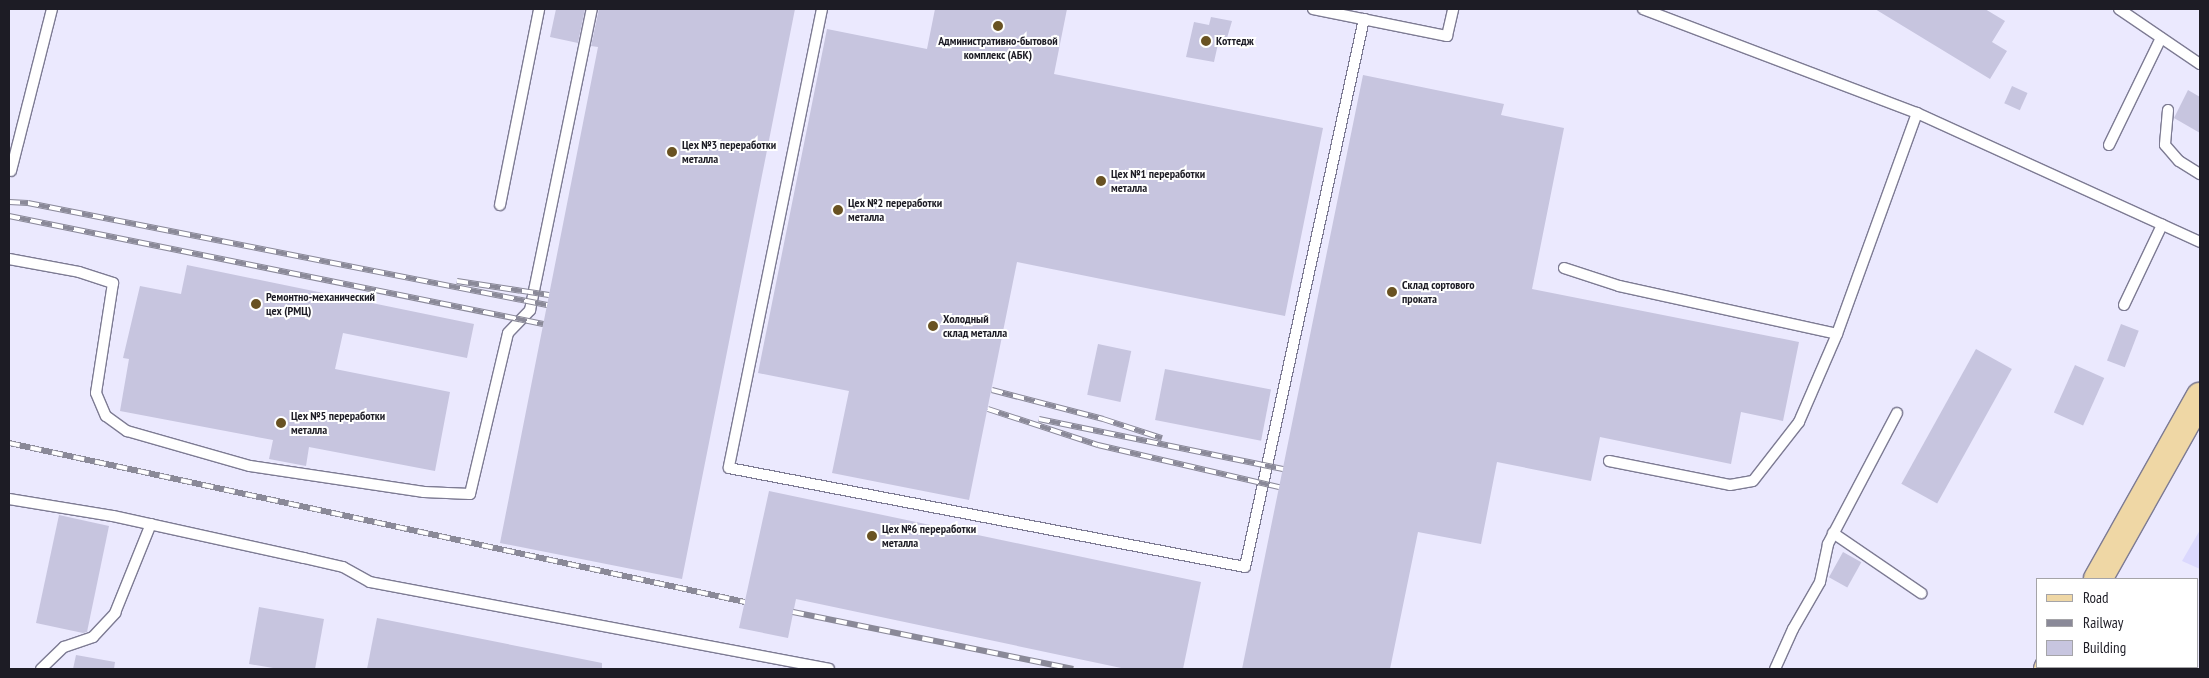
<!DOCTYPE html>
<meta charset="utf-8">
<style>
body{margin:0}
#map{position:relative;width:2209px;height:678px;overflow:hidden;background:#ebe9fe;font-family:"PT Sans Narrow",sans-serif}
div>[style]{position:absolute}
.green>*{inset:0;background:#dbd8fe}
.building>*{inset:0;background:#c7c5df;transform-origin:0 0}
.roads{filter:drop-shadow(1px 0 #7d7b93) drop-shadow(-1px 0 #7d7b93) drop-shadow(0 1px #7d7b93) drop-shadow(0 -1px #7d7b93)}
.service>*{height:10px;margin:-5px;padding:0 5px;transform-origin:5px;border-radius:5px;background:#fff}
.secondary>*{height:28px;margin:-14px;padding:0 14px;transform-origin:14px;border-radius:14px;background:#fff}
.primary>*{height:28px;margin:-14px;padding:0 14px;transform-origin:14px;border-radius:14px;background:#efd7a5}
.rail>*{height:5.5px;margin-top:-2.75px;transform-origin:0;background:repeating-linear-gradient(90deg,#fff 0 11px,#8a8998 0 22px);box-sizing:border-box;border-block:1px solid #8a8998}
.dots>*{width:14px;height:14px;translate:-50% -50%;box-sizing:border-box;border:2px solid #fff;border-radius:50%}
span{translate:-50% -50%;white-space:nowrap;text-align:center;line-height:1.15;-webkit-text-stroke:4px #fff;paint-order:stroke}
.poi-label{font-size:12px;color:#1d1c25;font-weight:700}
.left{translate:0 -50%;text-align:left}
.frame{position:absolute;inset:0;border:10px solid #1d1c25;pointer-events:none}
.legend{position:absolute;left:2036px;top:578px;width:162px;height:90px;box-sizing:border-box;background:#fff;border:1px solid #a5a4a8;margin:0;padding:6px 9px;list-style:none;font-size:15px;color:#1d1c25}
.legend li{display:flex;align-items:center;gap:10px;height:25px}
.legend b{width:25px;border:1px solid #a5a4a8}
</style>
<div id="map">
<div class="green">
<i style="clip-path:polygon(2200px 530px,2200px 569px,2182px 561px)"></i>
</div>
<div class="building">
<i style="clip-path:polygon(556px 9px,585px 9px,578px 43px,550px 37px)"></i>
<i style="clip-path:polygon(599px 9px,795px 9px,682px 579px,500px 543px,598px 47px,591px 46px)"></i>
<i style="clip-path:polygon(935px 9px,1067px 9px,1054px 74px,1323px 128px,1285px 316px,1017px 262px,969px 500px,832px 473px,849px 391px,758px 373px,827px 29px,927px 49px)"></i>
<i style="clip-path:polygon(1875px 9px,1985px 9px,2005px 21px,1992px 42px,2007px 51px,1990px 79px)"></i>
<i style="clip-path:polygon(1211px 17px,1232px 21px,1227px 38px,1218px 44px,1214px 62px,1186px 57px,1194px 22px,1209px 25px)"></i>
<i style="clip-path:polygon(1363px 75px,1504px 104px,1501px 115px,1564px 128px,1532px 289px,1799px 342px,1783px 421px,1741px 412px,1731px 464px,1600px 437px,1591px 481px,1497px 462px,1481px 544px,1418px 532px,1390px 669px,1242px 669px)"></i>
<i style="left:2012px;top:86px;width:17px;height:19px;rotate:24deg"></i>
<i style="clip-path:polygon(2188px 90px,2200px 97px,2200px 133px,2174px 118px)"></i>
<i style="clip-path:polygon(187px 265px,474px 324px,467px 358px,343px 333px,335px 369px,450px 392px,435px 471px,309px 447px,306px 466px,269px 459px,273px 440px,120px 411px,129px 359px,123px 358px,140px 286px,181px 294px)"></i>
<i style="left:2121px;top:324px;width:19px;height:39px;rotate:21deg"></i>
<i style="left:1098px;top:344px;width:34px;height:52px;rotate:12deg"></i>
<i style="left:1976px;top:349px;width:41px;height:154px;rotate:29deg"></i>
<i style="left:2075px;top:365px;width:32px;height:52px;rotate:24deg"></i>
<i style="left:1165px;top:369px;width:108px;height:52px;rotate:11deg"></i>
<i style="clip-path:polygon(769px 491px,1201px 582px,1183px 669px,1126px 669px,796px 599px,788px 638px,739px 628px)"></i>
<i style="clip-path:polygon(59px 515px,109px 526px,87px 632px,83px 633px,36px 623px)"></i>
<i style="left:1843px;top:552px;width:21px;height:29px;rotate:29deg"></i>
<i style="clip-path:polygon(259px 607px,324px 619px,315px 669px,279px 669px,249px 664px)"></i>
<i style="clip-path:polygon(377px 618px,602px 663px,602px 669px,367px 669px)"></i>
<i style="clip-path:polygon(76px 655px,115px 662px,114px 669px,73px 669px)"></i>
</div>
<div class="roads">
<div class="service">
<i style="left:822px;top:9px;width:468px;rotate:101.5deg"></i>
<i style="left:729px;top:468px;width:525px;rotate:10.86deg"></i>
<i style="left:1245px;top:567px;width:561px;rotate:-77.75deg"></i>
<i style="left:1313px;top:9px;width:137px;rotate:11.4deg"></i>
<i style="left:1447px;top:36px;width:28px;rotate:-77deg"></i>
<i style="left:1643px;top:9px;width:293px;rotate:20.8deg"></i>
<i style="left:1917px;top:113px;width:311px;rotate:24.5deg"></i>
<i style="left:2119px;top:9px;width:98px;rotate:34.2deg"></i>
<i style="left:2168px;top:110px;width:35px;rotate:95deg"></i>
<i style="left:2165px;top:145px;width:21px;rotate:49deg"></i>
<i style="left:2179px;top:161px;width:25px;rotate:32deg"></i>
<i style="left:2109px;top:145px;width:119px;rotate:-64.1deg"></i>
<i style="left:11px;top:171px;width:167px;rotate:-75.8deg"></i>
<i style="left:500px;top:205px;width:200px;rotate:-78.7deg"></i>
<i style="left:9px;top:259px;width:71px;rotate:10.5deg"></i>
<i style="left:79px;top:272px;width:36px;rotate:18deg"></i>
<i style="left:113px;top:283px;width:111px;rotate:98.8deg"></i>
<i style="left:96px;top:393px;width:25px;rotate:67deg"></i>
<i style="left:106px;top:416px;width:26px;rotate:36deg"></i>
<i style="left:127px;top:431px;width:128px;rotate:15.9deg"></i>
<i style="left:250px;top:466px;width:176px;rotate:8.5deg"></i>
<i style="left:424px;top:492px;width:46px;rotate:2.5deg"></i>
<i style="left:470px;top:494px;width:165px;rotate:-76.7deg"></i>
<i style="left:508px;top:333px;width:32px;rotate:-46deg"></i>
<i style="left:530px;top:310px;width:307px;rotate:-78.4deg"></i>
<i style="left:1564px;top:268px;width:58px;rotate:18.1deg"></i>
<i style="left:1619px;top:286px;width:223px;rotate:12.4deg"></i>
<i style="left:1837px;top:334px;width:235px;rotate:-70.1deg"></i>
<i style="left:2124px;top:305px;width:89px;rotate:-64.6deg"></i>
<i style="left:1609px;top:461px;width:123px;rotate:11.2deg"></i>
<i style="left:1730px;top:485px;width:23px;rotate:-10deg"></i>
<i style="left:1753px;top:481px;width:75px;rotate:-52.1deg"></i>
<i style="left:1799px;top:422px;width:96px;rotate:-66.6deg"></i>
<i style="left:9px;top:499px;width:105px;rotate:9.3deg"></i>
<i style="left:113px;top:516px;width:196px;rotate:12.4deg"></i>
<i style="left:304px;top:558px;width:40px;rotate:13deg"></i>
<i style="left:343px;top:567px;width:31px;rotate:29deg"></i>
<i style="left:370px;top:582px;width:467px;rotate:10.7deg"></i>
<i style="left:1833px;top:533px;width:107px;rotate:34.3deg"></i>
<i style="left:41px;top:669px;width:32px;rotate:-44deg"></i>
<i style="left:64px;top:647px;width:31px;rotate:-19deg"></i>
<i style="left:93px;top:637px;width:33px;rotate:-47deg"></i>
<i style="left:115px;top:613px;width:96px;rotate:-68deg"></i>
<i style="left:1775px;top:669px;width:44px;rotate:-65.8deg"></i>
<i style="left:1793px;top:629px;width:54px;rotate:-60.1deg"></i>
<i style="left:1820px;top:582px;width:39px;rotate:-78deg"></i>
<i style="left:1828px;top:544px;width:148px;rotate:-62.2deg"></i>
</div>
<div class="secondary">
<i style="left:2082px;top:667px;width:6px;rotate:18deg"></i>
<i style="left:2146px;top:667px;width:6px;rotate:18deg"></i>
</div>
<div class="primary">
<i style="left:2098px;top:579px;width:209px;rotate:-60.7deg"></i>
<i style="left:2048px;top:669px;width:2px;rotate:-63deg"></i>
</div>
</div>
<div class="rail">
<i style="left:9px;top:202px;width:19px;rotate:3deg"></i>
<i style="left:28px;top:203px;width:529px;rotate:11.12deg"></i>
<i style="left:9px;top:216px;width:545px;rotate:11.43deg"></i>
<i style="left:457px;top:281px;width:93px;rotate:8.7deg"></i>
<i style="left:992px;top:390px;width:115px;rotate:14.6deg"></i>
<i style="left:1103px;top:419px;width:62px;rotate:17.9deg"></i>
<i style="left:988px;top:409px;width:116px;rotate:18.1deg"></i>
<i style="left:1098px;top:445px;width:186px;rotate:13.1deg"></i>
<i style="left:1039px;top:419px;width:249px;rotate:11.6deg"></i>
<i style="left:9px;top:443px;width:753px;rotate:12.19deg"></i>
<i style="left:793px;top:612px;width:286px;rotate:11.5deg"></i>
</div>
<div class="dots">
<i style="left:998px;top:26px;background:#695222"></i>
<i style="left:1206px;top:41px;background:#695222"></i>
<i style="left:672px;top:152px;background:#695222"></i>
<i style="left:1101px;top:181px;background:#695222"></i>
<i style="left:838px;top:210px;background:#695222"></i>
<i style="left:1392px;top:292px;background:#695222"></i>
<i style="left:256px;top:304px;background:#695222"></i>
<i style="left:933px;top:326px;background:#695222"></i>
<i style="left:281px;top:423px;background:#695222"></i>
<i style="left:872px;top:536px;background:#695222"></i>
</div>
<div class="poi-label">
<span style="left:998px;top:48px">Административно-бытовой<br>комплекс (АБК)</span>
<span class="left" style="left:1216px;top:41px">Коттедж</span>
<span class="left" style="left:682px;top:152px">Цех №3 переработки<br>металла</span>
<span class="left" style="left:1111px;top:181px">Цех №1 переработки<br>металла</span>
<span class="left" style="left:848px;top:210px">Цех №2 переработки<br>металла</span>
<span class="left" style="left:1402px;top:292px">Склад сортового<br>проката</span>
<span class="left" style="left:266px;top:304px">Ремонтно-механический<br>цех (РМЦ)</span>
<span class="left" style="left:943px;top:326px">Холодный<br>склад металла</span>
<span class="left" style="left:291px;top:423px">Цех №5 переработки<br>металла</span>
<span class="left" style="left:882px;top:536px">Цех №6 переработки<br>металла</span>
</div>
<div class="frame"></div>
<ul class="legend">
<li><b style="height:6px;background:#efd7a5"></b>Road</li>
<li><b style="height:6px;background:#8a8998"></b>Railway</li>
<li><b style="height:14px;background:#c7c5df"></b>Building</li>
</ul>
</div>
